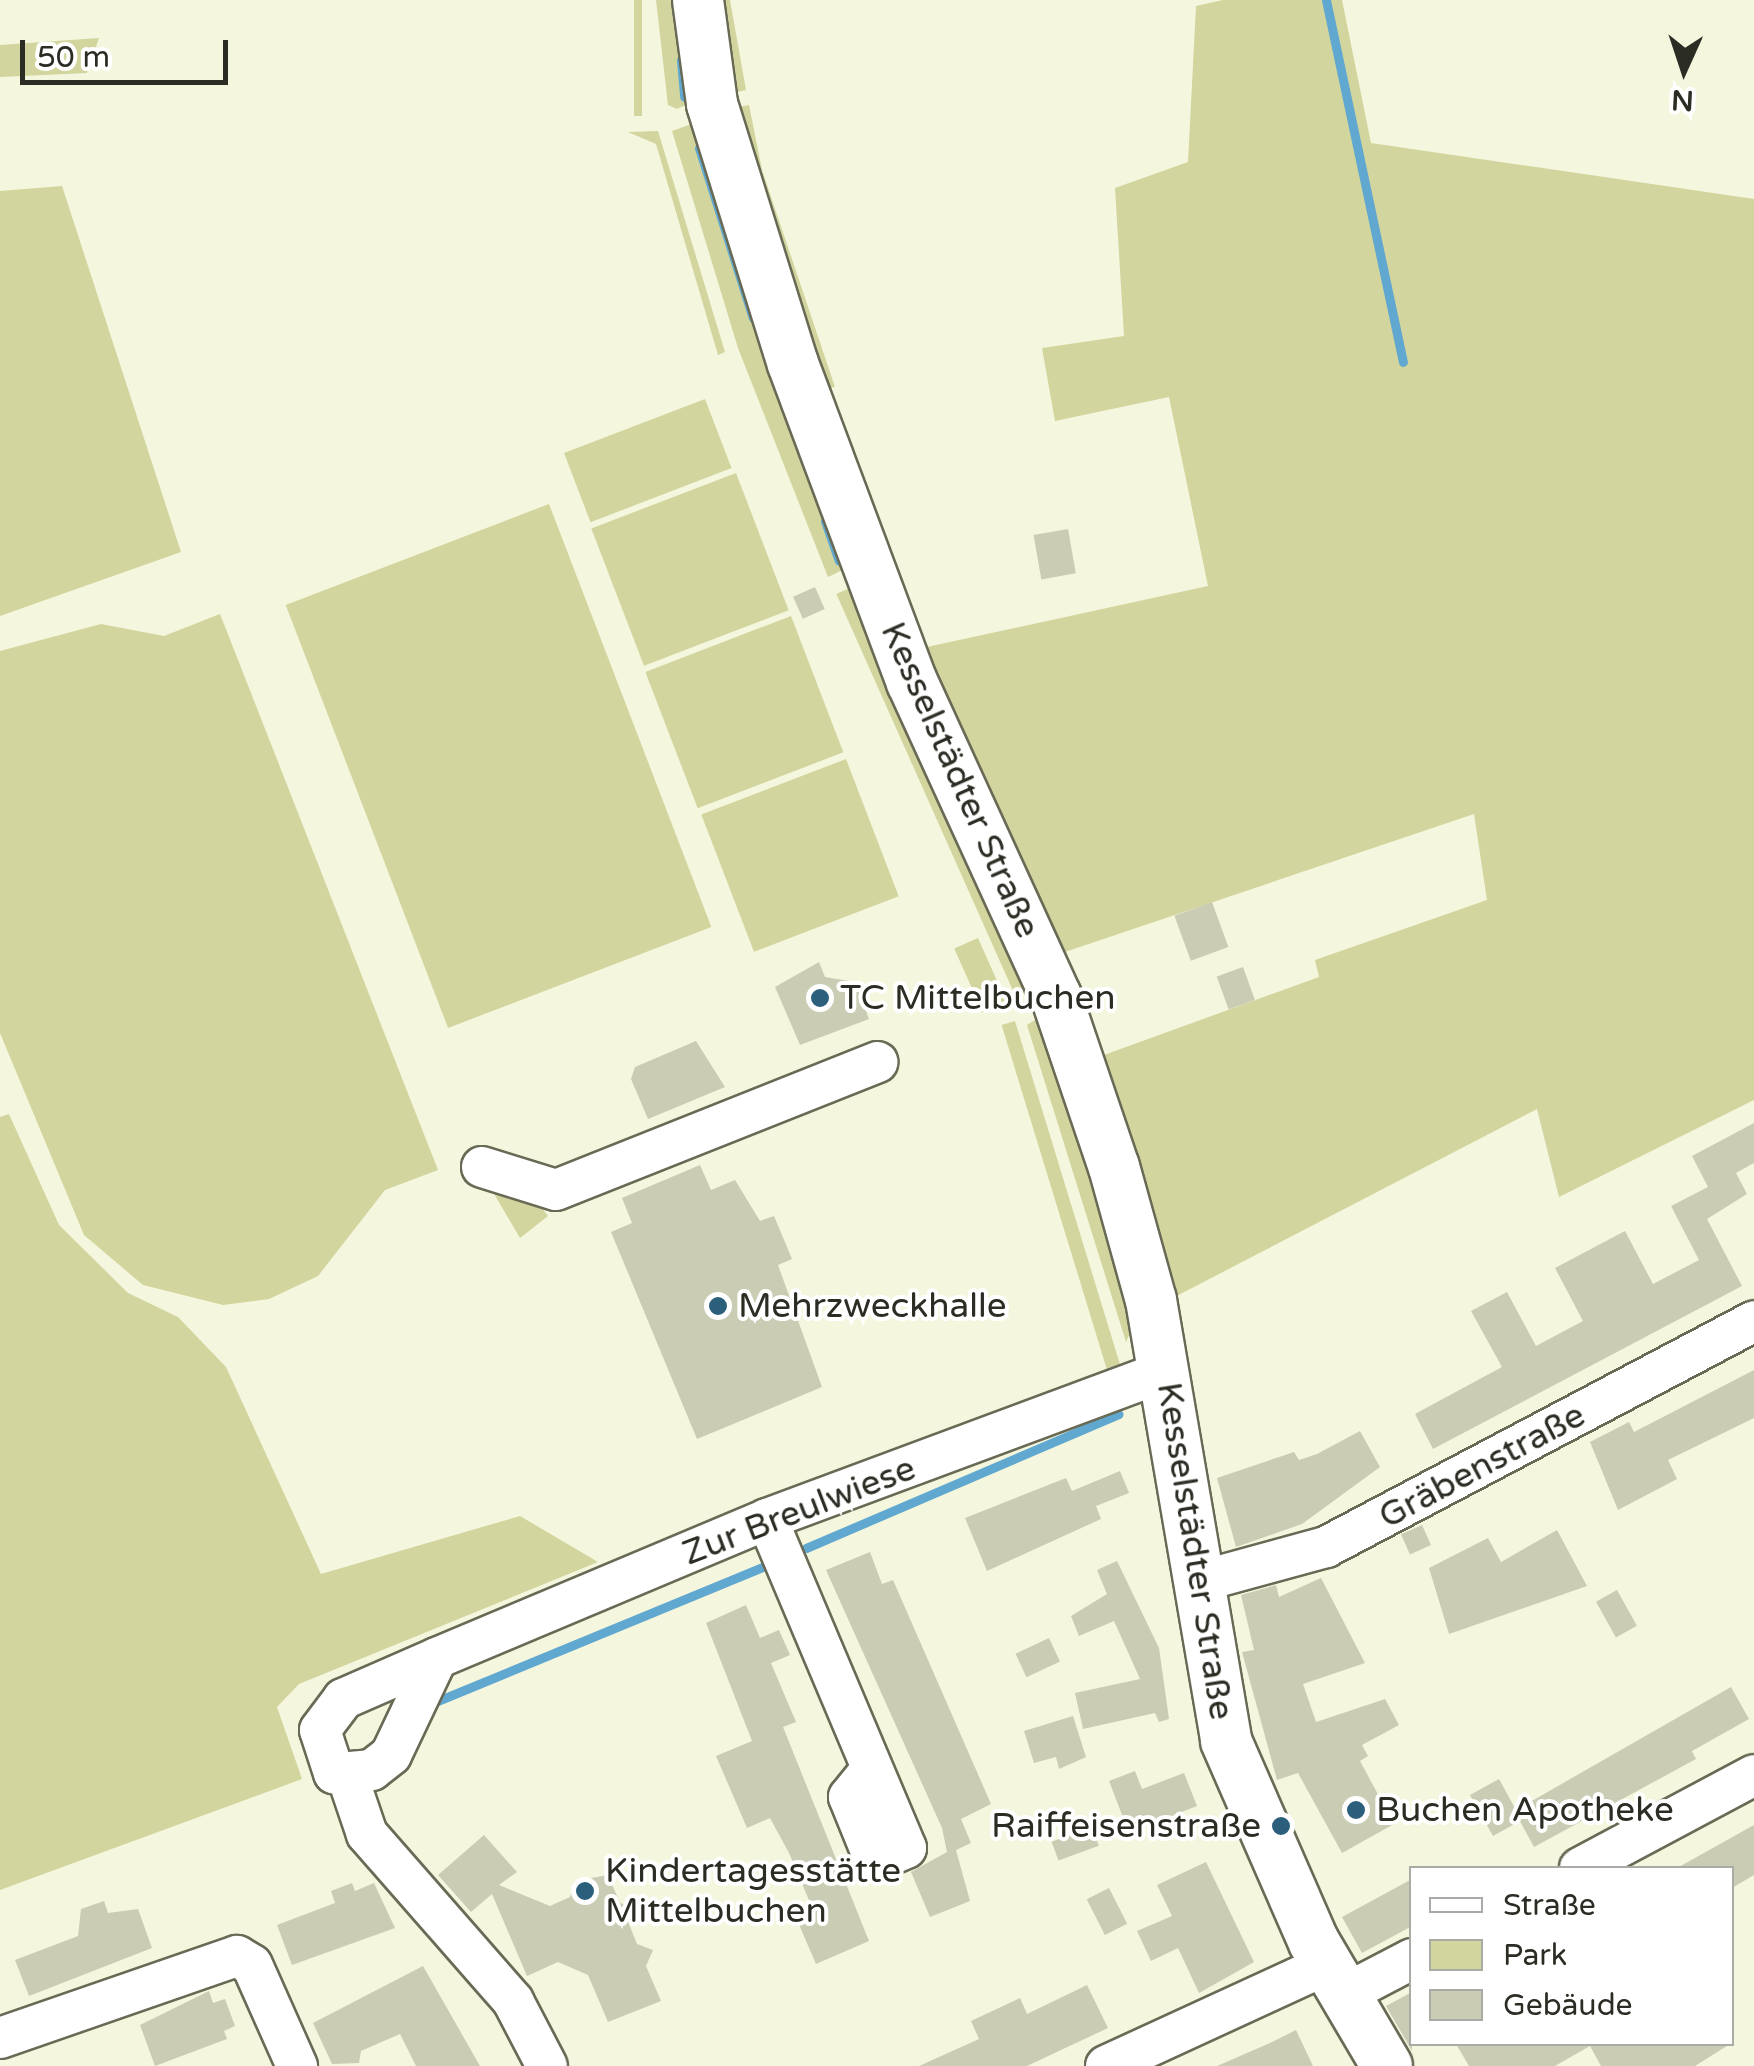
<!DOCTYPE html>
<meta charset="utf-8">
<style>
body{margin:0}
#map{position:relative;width:1754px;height:2066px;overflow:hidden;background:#f5f6de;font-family:"Varela Round",sans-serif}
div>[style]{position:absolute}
.green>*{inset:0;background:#d2d59d;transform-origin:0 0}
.stream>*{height:9px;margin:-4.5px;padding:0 4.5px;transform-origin:4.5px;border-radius:4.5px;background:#61a8d0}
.building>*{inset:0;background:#cbccb4;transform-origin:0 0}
.roads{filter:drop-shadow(2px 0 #696a55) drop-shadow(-2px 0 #696a55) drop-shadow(0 2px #696a55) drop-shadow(0 -2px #696a55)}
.minor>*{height:40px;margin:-20px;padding:0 20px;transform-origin:20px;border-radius:20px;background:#fff}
.major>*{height:50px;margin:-25px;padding:0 25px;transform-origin:25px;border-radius:25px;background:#fff}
.dots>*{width:28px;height:28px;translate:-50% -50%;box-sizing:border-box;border:5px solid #fff;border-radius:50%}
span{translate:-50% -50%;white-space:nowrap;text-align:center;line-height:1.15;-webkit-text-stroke:8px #fff;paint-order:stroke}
.street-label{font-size:35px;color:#2b2c23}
.poi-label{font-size:35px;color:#2b2c23}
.left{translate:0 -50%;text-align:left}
.right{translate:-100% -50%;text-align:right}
.legend{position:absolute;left:1409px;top:1866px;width:325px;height:180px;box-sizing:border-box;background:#fff;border:2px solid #aaaba7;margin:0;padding:12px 18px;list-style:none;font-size:30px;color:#2b2c23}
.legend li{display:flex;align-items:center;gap:20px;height:50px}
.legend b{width:50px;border:2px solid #aaaba7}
.north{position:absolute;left:1634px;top:20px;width:100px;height:100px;-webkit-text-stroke:8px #fff;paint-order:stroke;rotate:183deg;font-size:28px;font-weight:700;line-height:40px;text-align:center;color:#2b2c23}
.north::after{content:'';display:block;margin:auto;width:35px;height:45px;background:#2b2c23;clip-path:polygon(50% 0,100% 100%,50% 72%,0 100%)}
.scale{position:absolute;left:20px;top:40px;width:208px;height:45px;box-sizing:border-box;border:5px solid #2b2c23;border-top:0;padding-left:12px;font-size:30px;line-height:35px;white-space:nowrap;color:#2b2c23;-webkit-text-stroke:8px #fff;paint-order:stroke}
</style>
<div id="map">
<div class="green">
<i style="left:634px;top:0;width:8px;height:116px"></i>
<i style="clip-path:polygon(656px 0,685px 0,690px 103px,677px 109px,668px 105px)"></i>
<i style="clip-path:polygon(709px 0,730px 0,746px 90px,720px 96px)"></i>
<i style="clip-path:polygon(1223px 0,1342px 0,1371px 143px,1754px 199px,1754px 1100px,1559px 1197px,1537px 1109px,1167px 1301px,1093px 1059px,1319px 977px,1315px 960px,1487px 900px,1474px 814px,1053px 956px,913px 650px,1208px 586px,1169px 397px,1055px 421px,1042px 348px,1124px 336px,1115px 188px,1188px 162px,1196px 6px)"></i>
<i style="clip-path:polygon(99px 38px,87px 73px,0 77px,0 45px)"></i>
<i style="clip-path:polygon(749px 105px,762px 170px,835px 387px,817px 390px,726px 109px)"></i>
<i style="clip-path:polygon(703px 120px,851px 566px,828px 577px,738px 348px,672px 131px)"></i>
<i style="clip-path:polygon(658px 131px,725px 352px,718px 355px,656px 144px,628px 132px)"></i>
<i style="clip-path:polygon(62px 186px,181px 552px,0 616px,0 191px)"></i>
<i style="left:705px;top:399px;width:74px;height:151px;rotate:69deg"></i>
<i style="left:736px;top:473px;width:147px;height:155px;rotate:69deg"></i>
<i style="left:549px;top:504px;width:453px;height:282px;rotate:69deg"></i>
<i style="left:861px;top:583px;width:441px;height:27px;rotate:66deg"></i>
<i style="clip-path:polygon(220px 614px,438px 1170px,385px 1190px,318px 1276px,269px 1299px,223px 1305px,143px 1285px,84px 1235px,0 1033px,0 651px,101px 624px,164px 636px)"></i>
<i style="left:791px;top:616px;width:146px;height:156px;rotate:69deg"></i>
<i style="left:846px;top:759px;width:147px;height:155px;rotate:69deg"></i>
<i style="left:978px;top:938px;width:70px;height:26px;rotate:66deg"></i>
<i style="clip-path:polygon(1049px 1011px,1136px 1319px,1126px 1342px,1027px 1025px)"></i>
<i style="left:1015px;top:1021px;width:359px;height:14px;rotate:73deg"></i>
<i style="clip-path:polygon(9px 1114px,59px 1225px,128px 1293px,178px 1317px,226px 1367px,321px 1574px,520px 1516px,598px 1562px,299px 1684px,277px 1707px,302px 1779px,0 1890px,0 1117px)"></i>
<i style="clip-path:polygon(521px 1181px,548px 1216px,520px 1238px,493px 1192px)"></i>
</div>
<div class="stream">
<i style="left:1326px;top:0;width:370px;rotate:78deg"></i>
<i style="left:681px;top:60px;width:37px;rotate:85deg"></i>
<i style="left:699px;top:148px;width:178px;rotate:72.4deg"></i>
<i style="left:825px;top:521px;width:42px;rotate:70.7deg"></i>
<i style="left:806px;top:1548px;width:340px;rotate:-23.2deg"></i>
<i style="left:435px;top:1702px;width:357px;rotate:-22.4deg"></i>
</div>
<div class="building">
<i style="left:1068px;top:529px;width:45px;height:35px;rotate:80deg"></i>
<i style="left:815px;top:587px;width:24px;height:24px;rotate:66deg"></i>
<i style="left:1212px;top:902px;width:48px;height:40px;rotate:70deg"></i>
<i style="clip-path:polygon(819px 962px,825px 977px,855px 982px,869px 1019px,800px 1045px,775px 987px)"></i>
<i style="left:1243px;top:967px;width:35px;height:28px;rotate:70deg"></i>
<i style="clip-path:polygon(696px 1041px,725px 1087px,648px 1119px,631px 1079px,635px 1067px)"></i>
<i style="clip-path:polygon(1754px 1123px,1754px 1163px,1736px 1173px,1747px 1194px,1707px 1219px,1742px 1286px,1433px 1449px,1415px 1414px,1502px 1367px,1471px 1311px,1507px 1292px,1536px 1346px,1583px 1321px,1555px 1268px,1625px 1231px,1653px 1284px,1699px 1260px,1671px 1206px,1708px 1187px,1692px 1156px)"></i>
<i style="clip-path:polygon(700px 1165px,711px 1190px,735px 1180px,760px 1221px,774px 1216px,792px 1259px,778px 1265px,822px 1387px,697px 1439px,611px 1232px,632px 1223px,622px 1198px)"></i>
<i style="clip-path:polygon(1754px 1370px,1754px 1418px,1668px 1460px,1677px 1479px,1618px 1510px,1590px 1442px,1629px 1422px,1634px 1432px)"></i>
<i style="clip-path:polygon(1360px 1431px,1380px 1467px,1302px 1524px,1236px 1547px,1217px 1478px,1294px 1452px,1299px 1460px,1317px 1454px)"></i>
<i style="clip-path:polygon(1120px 1471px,1129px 1493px,1096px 1506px,1101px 1519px,987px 1571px,965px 1518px,1066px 1478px,1072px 1491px)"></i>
<i style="left:1422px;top:1525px;width:22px;height:23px;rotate:66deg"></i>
<i style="clip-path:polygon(1557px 1530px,1587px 1586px,1449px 1634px,1429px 1568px,1488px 1538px,1501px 1562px)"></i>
<i style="clip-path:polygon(870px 1552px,882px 1584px,893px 1580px,991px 1804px,961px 1819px,971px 1843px,956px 1850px,970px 1901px,930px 1917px,911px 1872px,947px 1852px,942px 1828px,826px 1570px)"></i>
<i style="clip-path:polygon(1117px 1561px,1159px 1648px,1169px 1719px,1159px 1722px,1155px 1713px,1083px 1729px,1075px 1693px,1140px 1679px,1114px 1621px,1079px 1636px,1071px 1616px,1107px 1594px,1097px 1570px)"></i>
<i style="clip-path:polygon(1321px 1578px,1365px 1663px,1303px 1684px,1316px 1722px,1385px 1699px,1399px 1725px,1362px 1745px,1368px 1756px,1360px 1761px,1394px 1824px,1342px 1853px,1298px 1773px,1277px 1780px,1242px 1652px,1254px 1650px,1241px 1595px,1276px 1585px,1279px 1597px)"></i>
<i style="left:1617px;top:1590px;width:41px;height:24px;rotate:61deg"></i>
<i style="clip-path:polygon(746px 1605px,760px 1638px,779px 1630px,790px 1655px,771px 1663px,796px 1722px,783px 1727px,869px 1941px,816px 1964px,794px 1913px,811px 1905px,789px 1853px,770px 1818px,747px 1828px,716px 1756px,752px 1741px,706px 1623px)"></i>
<i style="left:1049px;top:1638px;width:26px;height:37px;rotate:65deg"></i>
<i style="clip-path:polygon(1731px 1687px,1749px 1719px,1692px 1751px,1696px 1759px,1534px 1847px,1520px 1821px,1493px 1836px,1470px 1795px,1499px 1779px,1516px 1810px)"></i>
<i style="clip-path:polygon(1073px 1716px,1086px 1757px,1059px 1769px,1056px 1757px,1034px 1763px,1024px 1731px)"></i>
<i style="clip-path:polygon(1135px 1771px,1142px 1789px,1184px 1773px,1197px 1806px,1129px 1833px,1109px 1781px)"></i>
<i style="clip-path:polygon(1754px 1825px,1754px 1875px,1732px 1888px,1732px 1868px,1677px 1868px)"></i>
<i style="left:1092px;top:1827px;width:20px;height:43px;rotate:70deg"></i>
<i style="clip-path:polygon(484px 1835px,517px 1872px,499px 1885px,550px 1906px,570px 1897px,575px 1881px,608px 1875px,620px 1903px,637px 1908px,629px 1924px,637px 1944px,653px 1950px,646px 1966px,661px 2001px,608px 2022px,588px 1975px,558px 1962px,527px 1976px,492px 1894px,471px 1912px,438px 1875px)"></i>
<i style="clip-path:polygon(1206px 1862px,1254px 1962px,1199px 1993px,1178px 1948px,1151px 1961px,1137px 1931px,1172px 1916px,1157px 1885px)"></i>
<i style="clip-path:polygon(1412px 1879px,1412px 1926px,1362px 1953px,1342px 1917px)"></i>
<i style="clip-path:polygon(352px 1883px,355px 1891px,374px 1883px,395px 1928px,292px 1965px,277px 1925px,335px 1903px,331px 1891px)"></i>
<i style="left:1109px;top:1888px;width:40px;height:25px;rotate:63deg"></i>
<i style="clip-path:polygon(104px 1901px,108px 1913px,138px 1909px,152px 1948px,29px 1996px,15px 1960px,78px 1936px,81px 1909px)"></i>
<i style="clip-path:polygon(423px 1966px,480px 2066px,416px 2066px,400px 2034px,361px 2051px,359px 2063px,332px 2064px,313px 2023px)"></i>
<i style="clip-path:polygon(1087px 1985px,1108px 2028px,1027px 2066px,919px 2066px,979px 2039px,971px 2021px,1020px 1998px,1027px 2014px)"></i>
<i style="clip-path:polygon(209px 1991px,213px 2003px,225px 1999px,235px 2026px,224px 2031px,227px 2039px,155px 2066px,140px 2025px)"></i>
<i style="clip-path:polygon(1412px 1992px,1412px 2051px,1386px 2006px)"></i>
<i style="clip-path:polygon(1296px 2030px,1313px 2066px,1217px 2066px,1270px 2043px)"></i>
<i style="clip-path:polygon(1456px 2044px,1730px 2044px,1695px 2066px,1601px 2066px,1590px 2046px,1555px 2066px,1469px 2066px)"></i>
</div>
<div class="roads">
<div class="minor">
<i style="left:482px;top:1167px;width:77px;rotate:17.3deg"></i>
<i style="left:556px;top:1190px;width:346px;rotate:-21.7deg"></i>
<i style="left:767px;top:1519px;width:357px;rotate:67.1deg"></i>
<i style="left:906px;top:1848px;width:34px;rotate:157deg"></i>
<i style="left:875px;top:1861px;width:69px;rotate:-112.1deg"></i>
<i style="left:849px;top:1797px;width:36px;rotate:-51deg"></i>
<i style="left:1198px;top:1582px;width:133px;rotate:-15.3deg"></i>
<i style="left:1326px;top:1547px;width:484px;rotate:-27.8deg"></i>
<i style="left:437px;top:1658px;width:107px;rotate:115.4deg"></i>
<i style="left:391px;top:1755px;width:24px;rotate:142deg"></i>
<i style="left:372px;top:1770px;width:38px;rotate:175deg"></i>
<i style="left:334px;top:1773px;width:45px;rotate:-108deg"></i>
<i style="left:320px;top:1730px;width:39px;rotate:-53deg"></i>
<i style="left:343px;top:1699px;width:103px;rotate:-23.6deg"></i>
<i style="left:437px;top:1658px;width:358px;rotate:-22.8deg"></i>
<i style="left:767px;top:1519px;width:425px;rotate:-20.4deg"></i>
<i style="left:347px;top:1775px;width:62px;rotate:71.3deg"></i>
<i style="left:367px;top:1834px;width:222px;rotate:48.8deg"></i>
<i style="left:513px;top:2001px;width:73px;rotate:62.4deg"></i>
<i style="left:1580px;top:1868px;width:197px;rotate:-28.1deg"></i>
<i style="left:1343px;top:1995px;width:78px;rotate:-27.6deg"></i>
<i style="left:0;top:2038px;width:251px;rotate:-19.1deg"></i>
<i style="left:237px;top:1956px;width:17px;rotate:31deg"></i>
<i style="left:252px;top:1965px;width:111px;rotate:66deg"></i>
<i style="left:1106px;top:2066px;width:242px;rotate:-24.7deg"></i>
</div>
<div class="major">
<i style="left:698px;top:0;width:105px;rotate:82.3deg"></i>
<i style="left:712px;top:104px;width:272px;rotate:72.7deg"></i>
<i style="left:793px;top:364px;width:340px;rotate:69.5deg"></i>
<i style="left:912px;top:682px;width:345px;rotate:65.4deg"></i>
<i style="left:1056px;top:996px;width:181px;rotate:71.3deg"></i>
<i style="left:1114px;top:1167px;width:138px;rotate:74.5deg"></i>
<i style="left:1151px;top:1300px;width:447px;rotate:80.3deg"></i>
<i style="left:1226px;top:1741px;width:219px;rotate:66.4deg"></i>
<i style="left:1314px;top:1942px;width:144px;rotate:59.5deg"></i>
</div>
</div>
<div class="dots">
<i style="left:820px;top:998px;background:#2b5f7b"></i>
<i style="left:718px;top:1306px;background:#2b5f7b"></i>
<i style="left:1356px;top:1810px;background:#2b5f7b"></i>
<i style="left:1281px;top:1826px;background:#2b5f7b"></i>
<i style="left:585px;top:1891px;background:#2b5f7b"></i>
</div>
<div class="street-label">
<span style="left:960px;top:780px;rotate:66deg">Kesselstädter Straße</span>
<span style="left:1482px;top:1466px;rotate:-28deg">Gräbenstraße</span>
<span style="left:799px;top:1511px;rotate:-21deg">Zur Breulwiese</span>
<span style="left:1195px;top:1551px;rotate:81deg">Kesselstädter Straße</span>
</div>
<div class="poi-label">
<span class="left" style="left:840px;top:998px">TC Mittelbuchen</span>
<span class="left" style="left:738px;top:1306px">Mehrzweckhalle</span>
<span class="left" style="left:1376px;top:1810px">Buchen Apotheke</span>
<span class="right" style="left:1261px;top:1826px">Raiffeisenstraße</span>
<span class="left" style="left:605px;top:1891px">Kindertagesstätte<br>Mittelbuchen</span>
</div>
<ul class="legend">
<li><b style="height:12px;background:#fff"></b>Straße</li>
<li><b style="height:28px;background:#d2d59d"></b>Park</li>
<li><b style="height:28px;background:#cbccb4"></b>Gebäude</li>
</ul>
<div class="north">N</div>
<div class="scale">50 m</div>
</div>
